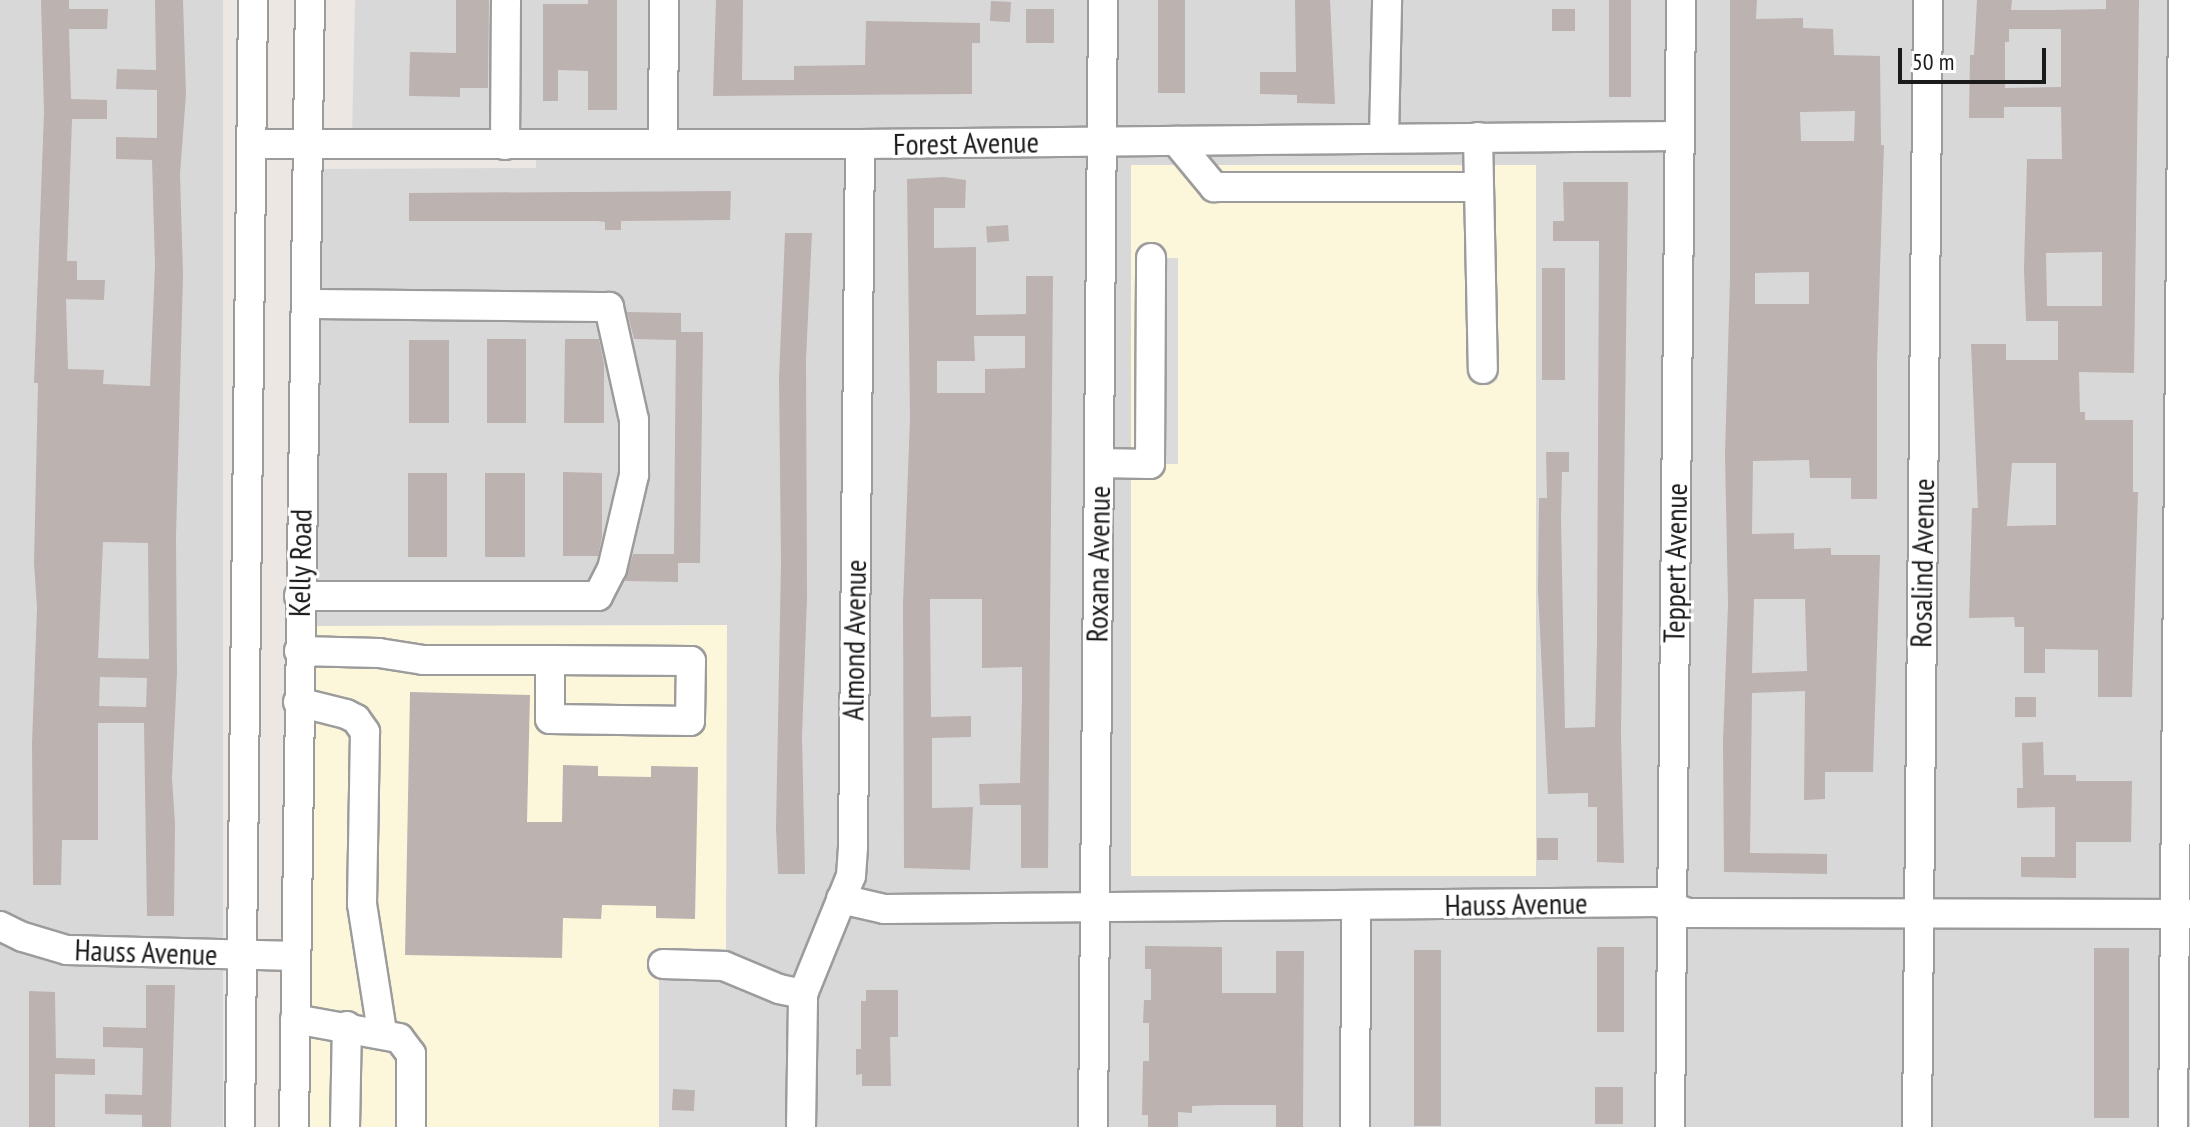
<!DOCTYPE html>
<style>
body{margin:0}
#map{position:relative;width:2190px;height:1127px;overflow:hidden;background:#ece7e2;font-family:"PT Sans Narrow",sans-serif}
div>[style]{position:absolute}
.residential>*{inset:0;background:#d9d8d9;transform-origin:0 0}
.education>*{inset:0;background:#fcf7db;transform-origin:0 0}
.parking>*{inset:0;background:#dbdbdb;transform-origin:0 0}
.building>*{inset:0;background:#bcb2af;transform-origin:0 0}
.roads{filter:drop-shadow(2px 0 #9c9c9c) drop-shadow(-2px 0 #9c9c9c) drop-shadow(0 2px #9c9c9c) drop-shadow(0 -2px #9c9c9c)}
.minor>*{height:28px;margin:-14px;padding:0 14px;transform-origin:14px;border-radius:14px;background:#fff}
span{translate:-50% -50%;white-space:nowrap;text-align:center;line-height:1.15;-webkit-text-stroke:6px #fff;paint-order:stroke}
.street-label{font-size:30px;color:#1b1b1b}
.scale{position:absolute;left:1898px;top:48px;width:148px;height:36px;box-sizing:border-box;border:4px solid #1b1b1b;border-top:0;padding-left:10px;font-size:24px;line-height:28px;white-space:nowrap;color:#1b1b1b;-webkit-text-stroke:6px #fff;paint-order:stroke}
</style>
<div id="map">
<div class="residential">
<i style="left:0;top:0;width:223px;height:1127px"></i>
<i style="clip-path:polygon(355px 0,2190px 0,2190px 1127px,659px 1127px,659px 948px,726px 948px,314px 626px,322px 261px,318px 169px,536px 168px,536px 133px,352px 136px)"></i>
</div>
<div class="education">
<i style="left:1536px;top:165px;width:711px;height:405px;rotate:90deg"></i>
<i style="clip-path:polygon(727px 625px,726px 949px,659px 948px,659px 1127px,309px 1127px,314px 626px)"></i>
</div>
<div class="parking">
<i style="left:1151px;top:258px;width:27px;height:206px"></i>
</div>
<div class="building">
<i style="clip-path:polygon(evenodd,41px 0,69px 0,69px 9px,108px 9px,107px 29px,69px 29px,71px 99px,107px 100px,107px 119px,72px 119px,67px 261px,77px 261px,77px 280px,105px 280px,104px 300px,66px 299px,68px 369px,104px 370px,103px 384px,150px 386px,155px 265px,152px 160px,116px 159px,116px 137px,157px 138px,157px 90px,116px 89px,117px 69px,156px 70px,155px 0,183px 0,186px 94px,180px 174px,183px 275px,176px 537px,177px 673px,172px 778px,175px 824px,174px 916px,147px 916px,144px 723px,98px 723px,98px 840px,62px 840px,61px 885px,33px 885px,32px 743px,37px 608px,34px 563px,38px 383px,34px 383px,44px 112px,41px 0,103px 542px,148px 543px,149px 659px,98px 658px,103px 542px,41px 0,100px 677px,147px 678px,146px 707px,99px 706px,100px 677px)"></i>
<i style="clip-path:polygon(456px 0,489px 0,488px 88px,460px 88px,460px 97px,409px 96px,410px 52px,456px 53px)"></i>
<i style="clip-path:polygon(588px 0,617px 0,617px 110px,588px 110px,588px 71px,558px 70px,558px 101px,543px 101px,543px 4px,588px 4px)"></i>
<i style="clip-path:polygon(716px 0,743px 0,742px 80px,794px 80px,794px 66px,865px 65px,866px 21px,980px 23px,980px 43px,972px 43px,972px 94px,713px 96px)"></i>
<i style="left:1158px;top:0;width:27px;height:93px"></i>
<i style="clip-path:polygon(1295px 0,1330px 0,1335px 104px,1297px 103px,1297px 95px,1260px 94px,1260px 72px,1296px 72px)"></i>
<i style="left:1609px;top:0;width:22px;height:97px"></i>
<i style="clip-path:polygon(evenodd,1730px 0,1757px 0,1756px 19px,1803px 18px,1803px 28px,1833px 29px,1834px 55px,1880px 56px,1881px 145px,1884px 145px,1877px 363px,1877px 499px,1851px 499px,1851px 478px,1810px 478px,1809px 460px,1753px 461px,1752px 534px,1794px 533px,1794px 549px,1831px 548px,1831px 555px,1880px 555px,1873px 772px,1825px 772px,1825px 799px,1804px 800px,1805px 691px,1752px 693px,1750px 853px,1827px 854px,1827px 874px,1724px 872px,1723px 742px,1728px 604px,1725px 454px,1730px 278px,1730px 0,1855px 111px,1854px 141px,1801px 141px,1800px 112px,1855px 111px,1730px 0,1809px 272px,1809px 304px,1755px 304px,1755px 273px,1809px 272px,1730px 0,1754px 599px,1805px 599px,1807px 671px,1752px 673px,1754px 599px)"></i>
<i style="clip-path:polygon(evenodd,1977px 0,2012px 0,2011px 10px,2050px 10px,2106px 9px,2106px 0,2139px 0,2134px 373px,2079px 372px,2080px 412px,2085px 412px,2085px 420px,2133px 420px,2133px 492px,2138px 492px,2132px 697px,2098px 697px,2098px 650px,2045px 649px,2045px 673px,2024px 673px,2024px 627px,2015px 627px,2014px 617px,1969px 618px,1972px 508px,1978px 508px,1971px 344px,2006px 344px,2006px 360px,2058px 360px,2058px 321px,2026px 321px,2024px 269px,2027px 159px,2062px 159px,2061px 107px,2004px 107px,2004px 118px,1969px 118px,1970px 55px,1974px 55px,1977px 0,2009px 29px,2061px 29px,2061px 87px,2005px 88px,2005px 42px,2009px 42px,2009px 29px,1977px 0,2102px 252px,2102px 306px,2047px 306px,2046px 253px,2102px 252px,1977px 0,2012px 463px,2056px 463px,2056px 525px,2007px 526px,2012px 463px)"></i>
<i style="left:991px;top:1px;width:20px;height:20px;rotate:3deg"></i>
<i style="left:1026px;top:9px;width:28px;height:34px"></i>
<i style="left:1552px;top:9px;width:23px;height:22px"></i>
<i style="clip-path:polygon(evenodd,944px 177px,966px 180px,965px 208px,934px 208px,934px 248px,976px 247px,976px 315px,1026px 314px,1026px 276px,1053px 276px,1048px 868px,1021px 868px,1021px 805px,980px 805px,979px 784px,1020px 783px,1022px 699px,1022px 667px,982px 668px,982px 599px,930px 599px,931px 717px,971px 716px,971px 737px,932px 738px,932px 808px,973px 807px,970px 870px,904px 868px,903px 604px,910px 418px,907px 179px,944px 177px,974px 336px,1025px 336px,1025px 368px,985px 369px,985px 393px,937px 393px,937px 361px,975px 361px,974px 336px)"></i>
<i style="clip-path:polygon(1563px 182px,1628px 182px,1621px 734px,1624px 863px,1597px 862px,1597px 807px,1588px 807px,1588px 793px,1548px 794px,1538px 590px,1539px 498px,1547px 498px,1546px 452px,1569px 452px,1569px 472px,1562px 472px,1561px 518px,1565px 728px,1595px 727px,1597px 641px,1599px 241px,1553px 241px,1553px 221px,1564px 221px)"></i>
<i style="clip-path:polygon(731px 191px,730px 220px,621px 221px,621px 230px,605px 230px,605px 222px,597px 221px,409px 221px,409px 193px)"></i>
<i style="left:1008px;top:225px;width:16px;height:22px;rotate:86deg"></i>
<i style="clip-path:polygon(785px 233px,812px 233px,806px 359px,807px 598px,802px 736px,805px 874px,778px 874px,776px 828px,781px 563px,779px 379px)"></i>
<i style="left:1542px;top:268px;width:23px;height:112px"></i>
<i style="clip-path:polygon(627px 312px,681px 313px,681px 332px,703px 332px,700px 563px,678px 563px,678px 582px,625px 581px,633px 554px,674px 554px,675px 435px,676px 340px,634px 339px)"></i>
<i style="left:487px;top:339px;width:39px;height:84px"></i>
<i style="clip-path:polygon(565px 339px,599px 339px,604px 364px,604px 423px,564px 423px)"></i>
<i style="left:409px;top:340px;width:40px;height:83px"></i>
<i style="clip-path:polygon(563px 472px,602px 473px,602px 537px,598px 556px,563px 556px)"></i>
<i style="left:408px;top:473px;width:39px;height:84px"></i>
<i style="left:485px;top:473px;width:40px;height:84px"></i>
<i style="clip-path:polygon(410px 692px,530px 695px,527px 822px,562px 822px,563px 765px,598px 766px,598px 776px,651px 777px,651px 766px,698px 767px,695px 919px,656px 918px,656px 906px,602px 905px,601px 919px,563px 918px,562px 958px,405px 955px)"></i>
<i style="left:2036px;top:697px;width:20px;height:21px;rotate:90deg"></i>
<i style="clip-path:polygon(2043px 742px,2044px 775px,2076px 775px,2076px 781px,2132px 781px,2131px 842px,2076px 842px,2076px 878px,2021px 877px,2021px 857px,2055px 857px,2055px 807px,2017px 808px,2017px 788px,2023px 788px,2022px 743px)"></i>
<i style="left:1537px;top:838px;width:21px;height:22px"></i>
<i style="clip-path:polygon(1145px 946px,1222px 947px,1222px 993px,1276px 993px,1276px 951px,1304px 951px,1303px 1127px,1276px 1127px,1276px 1105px,1220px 1105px,1192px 1106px,1192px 1113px,1178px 1112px,1178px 1127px,1148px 1127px,1148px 1115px,1142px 1115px,1143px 1061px,1149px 1061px,1149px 1023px,1143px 1023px,1144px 1000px,1151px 1000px,1151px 969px,1145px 969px)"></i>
<i style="left:1597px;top:947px;width:27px;height:85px"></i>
<i style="left:2094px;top:948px;width:35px;height:170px"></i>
<i style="left:1414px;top:950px;width:27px;height:176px"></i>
<i style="clip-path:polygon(146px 985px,175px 985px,171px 1127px,142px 1127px,142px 1115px,105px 1114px,105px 1094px,142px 1095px,143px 1048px,103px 1047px,103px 1027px,146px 1028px)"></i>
<i style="clip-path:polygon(866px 990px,898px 990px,898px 1037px,890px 1037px,891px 1086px,862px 1086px,862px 1074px,856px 1075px,856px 1049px,861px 1049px,861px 1001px,866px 1001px)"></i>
<i style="clip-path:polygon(29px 991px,55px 992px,56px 1058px,95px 1059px,95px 1075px,55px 1074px,55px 1127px,29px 1127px)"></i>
<i style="left:1623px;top:1087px;width:37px;height:28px;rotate:90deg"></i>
<i style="left:673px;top:1089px;width:22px;height:21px;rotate:3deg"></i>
</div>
<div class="roads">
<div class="minor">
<i style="left:1384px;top:137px;width:137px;rotate:-88.7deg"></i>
<i style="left:1478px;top:137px;width:232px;rotate:88.8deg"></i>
<i style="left:1176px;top:141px;width:60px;rotate:50.4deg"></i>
<i style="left:1214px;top:187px;width:265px"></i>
<i style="left:253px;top:144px;width:607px"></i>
<i style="left:860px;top:144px;width:819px;rotate:-0.56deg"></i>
<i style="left:663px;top:144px;width:144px;rotate:-89.6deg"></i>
<i style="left:505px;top:145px;width:145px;rotate:-89.6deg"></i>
<i style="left:1099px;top:463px;width:51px;rotate:1.1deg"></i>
<i style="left:1150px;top:464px;width:206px;rotate:-89.7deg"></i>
<i style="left:299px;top:596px;width:299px"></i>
<i style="left:598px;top:596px;width:30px;rotate:-63deg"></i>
<i style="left:612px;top:569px;width:97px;rotate:-76.8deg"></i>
<i style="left:634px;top:475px;width:55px;rotate:-90deg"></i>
<i style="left:634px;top:420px;width:116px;rotate:-102.5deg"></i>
<i style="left:609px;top:307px;width:303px;rotate:-179.4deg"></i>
<i style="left:299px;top:651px;width:80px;rotate:1.4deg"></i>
<i style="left:379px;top:653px;width:45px;rotate:9deg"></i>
<i style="left:423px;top:660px;width:127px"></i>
<i style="left:550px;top:660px;width:141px;rotate:0.4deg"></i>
<i style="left:691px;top:661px;width:60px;rotate:91deg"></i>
<i style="left:690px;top:721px;width:140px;rotate:-179.2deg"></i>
<i style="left:550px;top:719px;width:59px;rotate:-90deg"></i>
<i style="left:298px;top:702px;width:49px;rotate:14deg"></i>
<i style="left:346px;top:714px;width:11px;rotate:27deg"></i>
<i style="left:356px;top:719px;width:16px;rotate:55deg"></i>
<i style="left:365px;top:732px;width:172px;rotate:91deg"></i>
<i style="left:362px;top:904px;width:130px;rotate:81.1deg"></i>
<i style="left:841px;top:899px;width:44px;rotate:13.1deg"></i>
<i style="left:884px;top:909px;width:774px;rotate:-0.52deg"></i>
<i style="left:1658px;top:902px;width:32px;rotate:20deg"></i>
<i style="left:1688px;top:913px;width:502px;rotate:0.11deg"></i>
<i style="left:0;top:926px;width:25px;rotate:26deg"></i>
<i style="left:23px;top:937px;width:46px;rotate:16.5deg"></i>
<i style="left:67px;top:950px;width:229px;rotate:1.5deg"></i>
<i style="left:663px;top:964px;width:61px;rotate:1.9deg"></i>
<i style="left:724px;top:966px;width:60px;rotate:22.7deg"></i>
<i style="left:779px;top:989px;width:25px;rotate:12deg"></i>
<i style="left:295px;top:1019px;width:106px;rotate:10.4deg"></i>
<i style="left:399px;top:1038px;width:20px;rotate:53deg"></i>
<i style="left:411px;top:1054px;width:73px;rotate:90deg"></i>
<i style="left:240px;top:1127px;width:1127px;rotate:-89.34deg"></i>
<i style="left:294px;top:1127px;width:1127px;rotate:-89.19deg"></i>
<i style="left:345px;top:1127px;width:101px;rotate:-88.9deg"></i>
<i style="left:801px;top:1127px;width:133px;rotate:-89.1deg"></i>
<i style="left:803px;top:994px;width:127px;rotate:-67.9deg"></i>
<i style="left:851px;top:876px;width:30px;rotate:-86deg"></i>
<i style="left:853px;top:846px;width:702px;rotate:-89.43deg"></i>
<i style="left:1093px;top:1127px;width:1127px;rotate:-89.49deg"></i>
<i style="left:1355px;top:1127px;width:222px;rotate:-89.7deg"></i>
<i style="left:1670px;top:1127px;width:1127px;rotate:-89.44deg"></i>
<i style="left:1917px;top:1127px;width:1127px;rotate:-89.44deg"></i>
<i style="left:2173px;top:1127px;width:1127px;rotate:-89.49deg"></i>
</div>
</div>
<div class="street-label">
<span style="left:966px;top:143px;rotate:-1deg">Forest Avenue</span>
<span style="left:300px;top:563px;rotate:-89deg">Kelly Road</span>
<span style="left:1675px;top:563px;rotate:-89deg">Teppert Avenue</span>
<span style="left:1922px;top:563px;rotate:-89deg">Rosalind Avenue</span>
<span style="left:1098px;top:564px;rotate:-89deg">Roxana Avenue</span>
<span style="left:854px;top:640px;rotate:-89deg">Almond Avenue</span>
<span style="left:1516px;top:904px;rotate:-1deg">Hauss Avenue</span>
<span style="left:146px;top:952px;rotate:2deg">Hauss Avenue</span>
</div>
<div class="scale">50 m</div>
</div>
